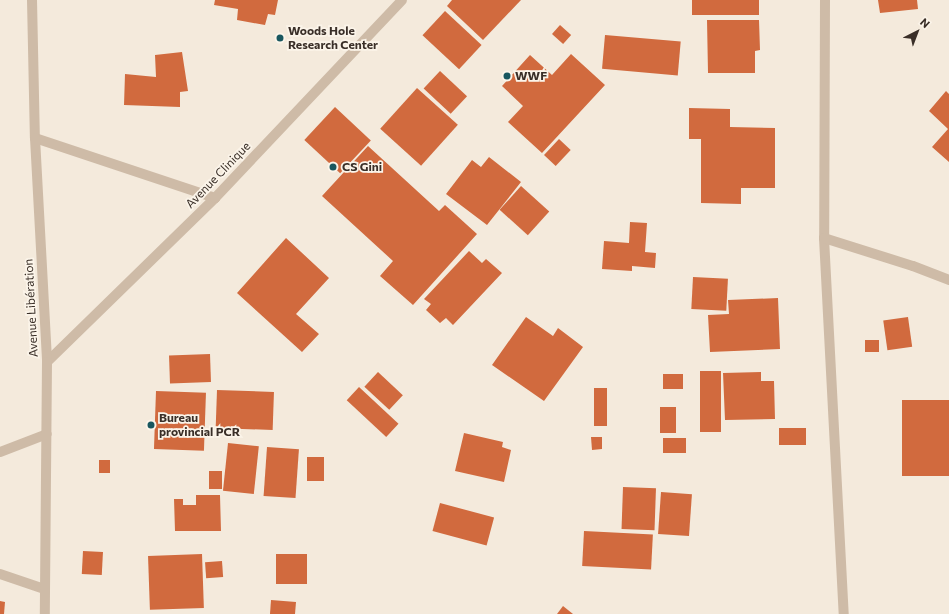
<!DOCTYPE html>
<meta charset="utf-8">
<style>
body{margin:0}
#map{position:relative;width:949px;height:614px;overflow:hidden;background:#f4eadc;font-family:Commissioner,sans-serif}
div>[style]{position:absolute}
.building>*{inset:0;background:#d16a3e;transform-origin:0 0}
.minor>*{height:10px;margin:-5px;padding:0 5px;transform-origin:5px;border-radius:5px;background:#cebba7}
.tertiary>*{height:10px;margin:-5px;padding:0 5px;transform-origin:5px;border-radius:5px;background:#cebba7}
.dots>*{width:11px;height:11px;translate:-50% -50%;box-sizing:border-box;border:2px solid #fbf4e9;border-radius:50%}
span{translate:-50% -50%;white-space:nowrap;text-align:center;line-height:1.15;-webkit-text-stroke:3.5px #fbf4e9;paint-order:stroke}
.poi-label{font-size:12px;color:#3a2f28;font-weight:700}
.left{translate:0 -50%;text-align:left}
.street-label{font-size:12px;color:#3a2f28}
.north{position:absolute;left:897px;top:12px;width:40px;height:40px;-webkit-text-stroke:3px #fbf4e9;paint-order:stroke;rotate:42deg;font-size:11px;font-weight:700;line-height:16px;text-align:center;color:#3a2f28}
.north::after{content:'';display:block;margin:auto;width:14px;height:18px;background:#3a2f28;clip-path:polygon(50% 0,100% 100%,50% 72%,0 100%)}
</style>
<div id="map">
<div class="building">
<i style="clip-path:polygon(215px 0,278px 0,275px 15px,268px 14px,265px 25px,237px 20px,238px 9px,214px 5px)"></i>
<i style="clip-path:polygon(452px 0,521px 0,483px 40px,447px 6px)"></i>
<i style="left:692px;top:0;width:67px;height:15px"></i>
<i style="clip-path:polygon(878px 0,917px 0,918px 9px,880px 13px)"></i>
<i style="left:445px;top:11px;width:50px;height:33px;rotate:43deg"></i>
<i style="clip-path:polygon(707px 20px,759px 20px,760px 50px,755px 51px,755px 73px,708px 73px)"></i>
<i style="left:560px;top:25px;width:15px;height:12px;rotate:42deg"></i>
<i style="left:605px;top:35px;width:76px;height:34px;rotate:5deg"></i>
<i style="clip-path:polygon(182px 52px,188px 91px,180px 92px,180px 107px,124px 105px,125px 74px,156px 77px,155px 55px)"></i>
<i style="clip-path:polygon(571px 54px,605px 85px,542px 153px,508px 122px,523px 106px,502px 86px,530px 55px,552px 75px)"></i>
<i style="left:440px;top:71px;width:37px;height:24px;rotate:43deg"></i>
<i style="left:417px;top:88px;width:55px;height:55px;rotate:42deg"></i>
<i style="clip-path:polygon(946px 91px,949px 94px,949px 162px,932px 147px,948px 129px,929px 111px)"></i>
<i style="left:335px;top:107px;width:49px;height:45px;rotate:43deg"></i>
<i style="clip-path:polygon(689px 108px,730px 109px,730px 127px,775px 128px,775px 188px,741px 188px,741px 204px,701px 203px,701px 139px,689px 139px)"></i>
<i style="left:559px;top:139px;width:16px;height:22px;rotate:43deg"></i>
<i style="clip-path:polygon(368px 146px,439px 211px,445px 205px,477px 234px,413px 305px,380px 276px,393px 261px,322px 196px)"></i>
<i style="clip-path:polygon(489px 157px,521px 182px,487px 225px,446px 194px,472px 160px,481px 167px)"></i>
<i style="left:521px;top:186px;width:38px;height:32px;rotate:42deg"></i>
<i style="clip-path:polygon(630px 222px,647px 223px,645px 252px,656px 253px,655px 268px,632px 266px,632px 271px,602px 269px,604px 241px,629px 243px)"></i>
<i style="clip-path:polygon(286px 238px,329px 278px,296px 314px,319px 334px,302px 352px,237px 293px)"></i>
<i style="clip-path:polygon(469px 251px,482px 263px,486px 259px,502px 273px,453px 325px,446px 318px,440px 323px,426px 310px,431px 304px,424px 299px)"></i>
<i style="left:693px;top:277px;width:35px;height:32px;rotate:3deg"></i>
<i style="clip-path:polygon(778px 298px,780px 349px,710px 352px,708px 315px,729px 314px,728px 300px)"></i>
<i style="clip-path:polygon(526px 317px,553px 336px,558px 328px,583px 347px,544px 401px,492px 365px)"></i>
<i style="left:908px;top:317px;width:30px;height:25px;rotate:82deg"></i>
<i style="left:879px;top:340px;width:12px;height:14px;rotate:90deg"></i>
<i style="left:210px;top:354px;width:28px;height:41px;rotate:88deg"></i>
<i style="left:700px;top:371px;width:21px;height:61px"></i>
<i style="left:378px;top:372px;width:34px;height:20px;rotate:43deg"></i>
<i style="clip-path:polygon(761px 372px,761px 381px,774px 381px,775px 419px,725px 420px,723px 373px)"></i>
<i style="left:663px;top:374px;width:20px;height:15px"></i>
<i style="left:359px;top:387px;width:54px;height:18px;rotate:43deg"></i>
<i style="left:594px;top:388px;width:13px;height:38px"></i>
<i style="left:217px;top:390px;width:57px;height:38px;rotate:2deg"></i>
<i style="left:156px;top:391px;width:50px;height:58px;rotate:2deg"></i>
<i style="left:949px;top:400px;width:76px;height:47px;rotate:90deg"></i>
<i style="left:660px;top:407px;width:16px;height:26px"></i>
<i style="left:806px;top:428px;width:17px;height:27px;rotate:90deg"></i>
<i style="clip-path:polygon(464px 433px,503px 442px,502px 447px,511px 450px,504px 482px,455px 471px)"></i>
<i style="clip-path:polygon(591px 437px,602px 437px,602px 449px,592px 450px)"></i>
<i style="left:663px;top:438px;width:23px;height:15px"></i>
<i style="left:228px;top:443px;width:31px;height:48px;rotate:6deg"></i>
<i style="left:267px;top:447px;width:32px;height:49px;rotate:4deg"></i>
<i style="left:307px;top:457px;width:17px;height:24px"></i>
<i style="left:99px;top:460px;width:11px;height:13px"></i>
<i style="left:209px;top:471px;width:13px;height:18px"></i>
<i style="left:623px;top:487px;width:33px;height:42px;rotate:2deg"></i>
<i style="left:661px;top:492px;width:31px;height:42px;rotate:4deg"></i>
<i style="clip-path:polygon(196px 495px,220px 495px,221px 531px,175px 531px,174px 499px,183px 499px,183px 505px,196px 505px)"></i>
<i style="left:440px;top:503px;width:56px;height:29px;rotate:15deg"></i>
<i style="left:584px;top:531px;width:69px;height:35px;rotate:3deg"></i>
<i style="left:83px;top:551px;width:20px;height:23px;rotate:3deg"></i>
<i style="left:202px;top:554px;width:54px;height:54px;rotate:88deg"></i>
<i style="left:276px;top:554px;width:31px;height:30px"></i>
<i style="left:222px;top:561px;width:16px;height:17px;rotate:86deg"></i>
<i style="clip-path:polygon(271px 600px,296px 602px,295px 614px,270px 614px)"></i>
<i style="clip-path:polygon(0 601px,5px 602px,4px 614px,0 614px)"></i>
<i style="clip-path:polygon(563px 606px,573px 614px,557px 614px)"></i>
</div>
<div class="minor">
<i style="left:825px;top:0;width:238px;rotate:90.2deg"></i>
<i style="left:824px;top:238px;width:377px;rotate:87deg"></i>
<i style="left:35px;top:138px;width:190px;rotate:18.4deg"></i>
<i style="left:824px;top:238px;width:93px;rotate:17.5deg"></i>
<i style="left:913px;top:266px;width:39px;rotate:21deg"></i>
<i style="left:47px;top:362px;width:235px;rotate:-44.3deg"></i>
<i style="left:215px;top:198px;width:272px;rotate:-46.6deg"></i>
<i style="left:0;top:452px;width:50px;rotate:-21deg"></i>
<i style="left:0;top:574px;width:46px;rotate:18.8deg"></i>
</div>
<div class="tertiary">
<i style="left:32px;top:0;width:138px;rotate:88.8deg"></i>
<i style="left:35px;top:138px;width:224px;rotate:86.9deg"></i>
<i style="left:47px;top:362px;width:252px;rotate:90.5deg"></i>
</div>
<div class="dots">
<i style="left:280px;top:38px;background:#19575f"></i>
<i style="left:507px;top:76px;background:#19575f"></i>
<i style="left:333px;top:167px;background:#19575f"></i>
<i style="left:151px;top:425px;background:#19575f"></i>
</div>
<div class="poi-label">
<span class="left" style="left:288px;top:38px">Woods Hole<br>Research Center</span>
<span class="left" style="left:515px;top:76px">WWF</span>
<span class="left" style="left:342px;top:167px">CS Gini</span>
<span class="left" style="left:159px;top:425px">Bureau<br>provincial PCR</span>
</div>
<div class="street-label">
<span style="left:218px;top:175px;rotate:-46deg">Avenue Clinique</span>
<span style="left:31px;top:308px;rotate:-93deg">Avenue Libération</span>
</div>
<div class="north">N</div>
</div>
